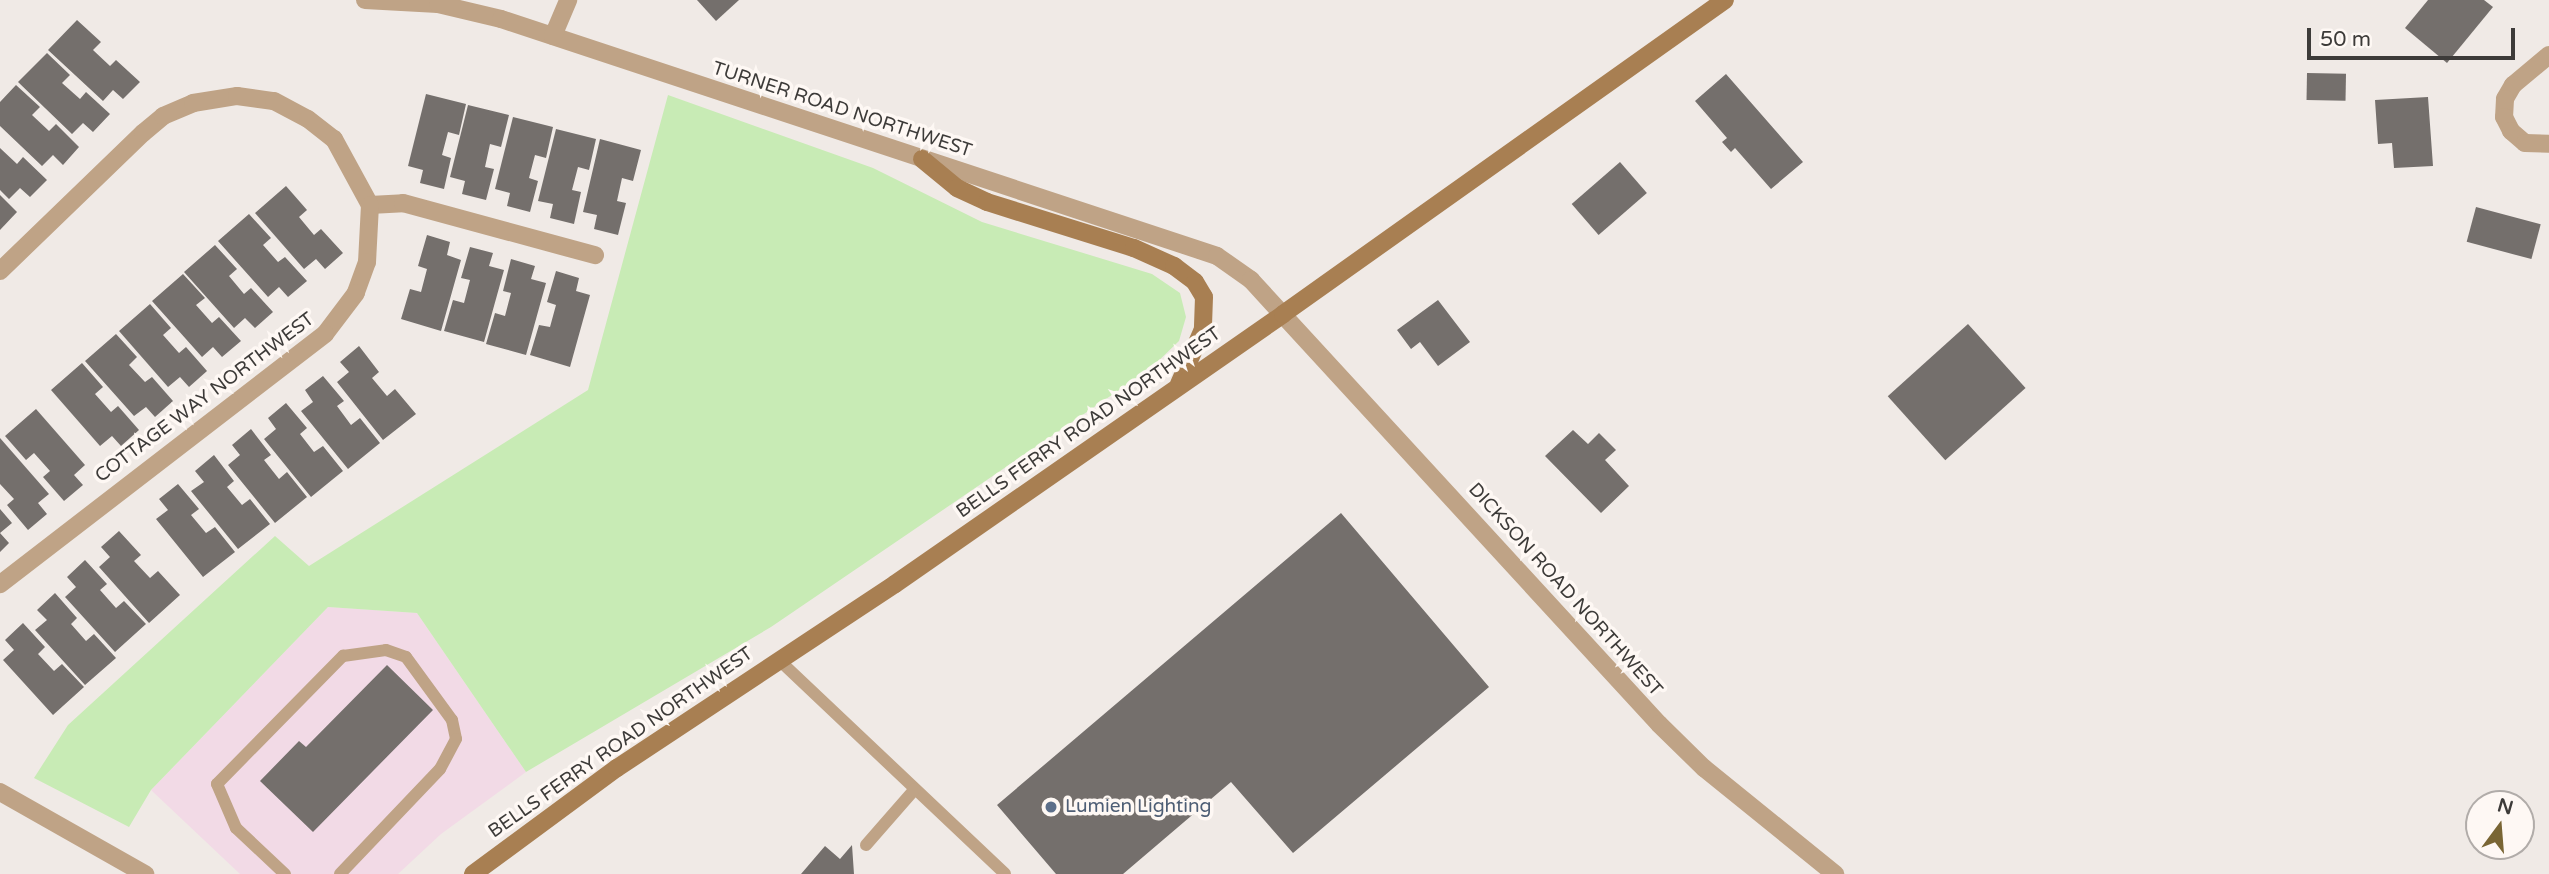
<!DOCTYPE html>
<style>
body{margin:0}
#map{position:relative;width:2549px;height:874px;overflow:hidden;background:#f0eae6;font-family:"Varela Round",sans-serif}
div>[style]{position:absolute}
.commercial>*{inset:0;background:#f2dae6}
.green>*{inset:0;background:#c8ebb5}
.building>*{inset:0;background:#746f6c;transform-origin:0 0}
.lane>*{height:12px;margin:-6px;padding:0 6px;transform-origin:6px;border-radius:6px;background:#bfa386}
.street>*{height:18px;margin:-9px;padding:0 9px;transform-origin:9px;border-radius:9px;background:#bfa386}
.secondary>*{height:18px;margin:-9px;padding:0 9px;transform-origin:9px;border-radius:9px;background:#a87f52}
.dots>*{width:19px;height:19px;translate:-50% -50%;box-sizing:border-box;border:4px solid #fef8f4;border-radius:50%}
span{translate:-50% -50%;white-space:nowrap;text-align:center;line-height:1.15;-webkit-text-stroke:7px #fef8f4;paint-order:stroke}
.street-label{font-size:19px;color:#3d3b39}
.service-label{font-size:19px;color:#4e5e75}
.left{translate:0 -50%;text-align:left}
.north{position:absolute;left:2465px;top:790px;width:70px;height:70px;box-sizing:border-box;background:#fef8f4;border:2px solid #b1aca9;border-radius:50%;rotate:16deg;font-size:19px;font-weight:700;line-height:28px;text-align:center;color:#3d3b39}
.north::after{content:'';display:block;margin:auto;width:24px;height:32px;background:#796534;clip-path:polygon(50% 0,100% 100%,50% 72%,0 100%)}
.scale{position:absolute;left:2307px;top:28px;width:208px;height:32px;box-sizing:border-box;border:4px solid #3d3b39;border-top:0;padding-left:9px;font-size:21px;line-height:24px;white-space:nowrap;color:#3d3b39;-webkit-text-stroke:5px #fef8f4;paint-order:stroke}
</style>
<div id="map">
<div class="commercial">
<i style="clip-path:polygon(328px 607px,417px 613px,526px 772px,441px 834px,398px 874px,240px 874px,151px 790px)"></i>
</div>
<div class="green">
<i style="clip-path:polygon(668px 95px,873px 168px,982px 222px,1152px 274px,1180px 293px,1186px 317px,1179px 341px,1150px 369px,771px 627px,526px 772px,417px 613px,328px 607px,151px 790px,129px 827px,34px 778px,68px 725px,275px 536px,309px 566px,588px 390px)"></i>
</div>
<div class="building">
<i style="clip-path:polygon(697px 0,739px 0,716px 21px)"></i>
<i style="clip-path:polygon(2428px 0,2484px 0,2493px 7px,2447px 63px,2405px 28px)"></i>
<i style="clip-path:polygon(77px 20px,101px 42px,93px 50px,110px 66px,116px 60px,140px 82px,123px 99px,113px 90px,103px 101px,48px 50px)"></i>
<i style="clip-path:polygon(47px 53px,70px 75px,62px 83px,80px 99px,86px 92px,110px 114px,93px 132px,83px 123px,72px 134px,18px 82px)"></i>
<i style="left:2307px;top:73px;width:39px;height:27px;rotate:1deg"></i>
<i style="clip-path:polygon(1726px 74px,1803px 162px,1771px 189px,1735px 148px,1731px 152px,1722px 142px,1727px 138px,1695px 101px)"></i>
<i style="clip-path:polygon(16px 85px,40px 107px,32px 115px,49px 131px,56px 124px,79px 147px,63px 165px,53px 155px,42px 166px,0 126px,0 102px)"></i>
<i style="clip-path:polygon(426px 94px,466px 104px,459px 135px,448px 132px,442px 155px,451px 158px,444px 189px,420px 183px,423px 170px,408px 166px)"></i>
<i style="clip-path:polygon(2428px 97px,2433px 166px,2394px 168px,2392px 143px,2378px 144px,2375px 100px)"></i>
<i style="clip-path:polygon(468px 105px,509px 115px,501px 147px,490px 144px,485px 167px,494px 169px,486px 200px,462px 194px,465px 181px,450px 177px)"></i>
<i style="clip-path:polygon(513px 117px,553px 127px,546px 158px,535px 155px,529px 178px,538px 181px,530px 212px,507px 206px,510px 193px,495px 189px)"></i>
<i style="clip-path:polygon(556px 129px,596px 139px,589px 170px,578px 167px,572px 190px,581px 192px,574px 224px,550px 218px,553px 204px,538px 201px)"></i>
<i style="clip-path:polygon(600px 139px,641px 150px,633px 181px,622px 178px,617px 201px,626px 203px,618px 235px,594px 229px,597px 215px,583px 212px)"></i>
<i style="clip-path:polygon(0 148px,17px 164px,23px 157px,47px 180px,30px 197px,20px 188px,9px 199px,0 190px)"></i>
<i style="left:1620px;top:162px;width:41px;height:64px;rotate:49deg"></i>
<i style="clip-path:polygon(286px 186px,307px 210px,299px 217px,314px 235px,321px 229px,343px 253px,325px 269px,316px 259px,304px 269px,255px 213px)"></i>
<i style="clip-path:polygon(0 195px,17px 212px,0 230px)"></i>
<i style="left:2476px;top:207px;width:67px;height:36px;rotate:15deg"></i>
<i style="clip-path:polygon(249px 214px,271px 238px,263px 245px,278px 262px,285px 257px,307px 281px,288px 297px,279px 287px,268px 297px,218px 241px)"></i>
<i style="clip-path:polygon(427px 235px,450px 242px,447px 255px,461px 260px,441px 331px,401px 319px,410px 289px,421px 292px,427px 269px,418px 266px)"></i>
<i style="clip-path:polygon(215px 245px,237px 269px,229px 276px,244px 294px,251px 288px,273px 312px,255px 328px,245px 318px,234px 328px,184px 272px)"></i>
<i style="clip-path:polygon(470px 247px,493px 253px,489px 266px,504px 270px,484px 342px,444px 331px,453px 300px,464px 303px,470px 280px,461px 278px)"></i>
<i style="clip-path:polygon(511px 259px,535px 266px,531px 279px,546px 283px,526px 355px,486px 344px,495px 313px,505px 316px,511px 293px,503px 291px)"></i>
<i style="clip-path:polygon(556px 271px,579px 278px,576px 291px,590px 295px,570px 367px,530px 355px,539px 325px,550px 327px,556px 305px,547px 302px)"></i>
<i style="clip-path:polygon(183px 274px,205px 298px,196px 305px,212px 323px,219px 317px,241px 341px,222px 357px,213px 347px,202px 357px,152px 301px)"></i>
<i style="clip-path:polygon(1438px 300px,1470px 342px,1438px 366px,1420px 342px,1411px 349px,1397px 330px)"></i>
<i style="clip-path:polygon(150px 304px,171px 328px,163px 335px,179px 353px,186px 347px,207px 371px,189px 387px,180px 377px,168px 387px,119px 331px)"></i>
<i style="left:1968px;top:324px;width:86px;height:108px;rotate:48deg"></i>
<i style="clip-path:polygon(116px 334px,137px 357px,129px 365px,145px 382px,152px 377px,173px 401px,155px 417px,146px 407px,134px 416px,85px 361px)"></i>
<i style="clip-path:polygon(359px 346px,379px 372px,372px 378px,387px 396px,395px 389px,416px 414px,383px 440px,337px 382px,349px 372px,340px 362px)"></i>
<i style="clip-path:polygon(82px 363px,103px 387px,95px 394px,111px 412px,118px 406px,139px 430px,121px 446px,112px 436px,100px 446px,51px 390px)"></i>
<i style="clip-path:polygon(323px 376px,344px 401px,337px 406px,351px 425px,360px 418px,380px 443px,348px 469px,301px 411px,313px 402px,305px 390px)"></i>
<i style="clip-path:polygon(286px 403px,307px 428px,300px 434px,314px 452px,323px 446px,343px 471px,311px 497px,264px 439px,276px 429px,268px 418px)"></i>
<i style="clip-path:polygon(36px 409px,85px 465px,74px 475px,83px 485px,64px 501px,43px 477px,50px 471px,34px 453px,26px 460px,5px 436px)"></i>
<i style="clip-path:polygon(251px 429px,271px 455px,264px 460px,279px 479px,287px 472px,307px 497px,275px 523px,228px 465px,240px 455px,232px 445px)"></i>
<i style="clip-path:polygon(1573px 430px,1588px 444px,1599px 433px,1616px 450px,1605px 460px,1629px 486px,1601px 513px,1545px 456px)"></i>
<i style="clip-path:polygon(0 438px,49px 494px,38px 503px,47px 514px,28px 530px,7px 505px,14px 499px,0 484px)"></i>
<i style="clip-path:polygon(214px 455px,234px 481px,227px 487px,242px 505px,250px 499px,270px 524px,238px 549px,191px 491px,204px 482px,195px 471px)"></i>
<i style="clip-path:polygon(178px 484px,199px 509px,191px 515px,206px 533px,215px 527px,235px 552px,203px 577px,156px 519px,168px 510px,159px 499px)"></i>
<i style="clip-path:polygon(0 509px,12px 523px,0 533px,9px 543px,0 552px)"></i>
<i style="clip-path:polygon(1341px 513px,1489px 687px,1293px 853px,1231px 782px,1123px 874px,1056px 874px,997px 805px)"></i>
<i style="clip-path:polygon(119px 531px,141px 555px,134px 561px,150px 578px,158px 571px,180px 595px,149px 623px,99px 567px,110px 557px,101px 547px)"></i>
<i style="clip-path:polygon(85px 560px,107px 584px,100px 590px,116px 608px,124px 601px,146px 624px,115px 652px,65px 597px,76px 587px,67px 577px)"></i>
<i style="clip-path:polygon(55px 593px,77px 618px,71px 624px,86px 641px,94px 634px,116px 658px,85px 685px,35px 630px,47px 620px,37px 610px)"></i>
<i style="clip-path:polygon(23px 623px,45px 647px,38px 654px,54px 671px,62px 664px,84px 687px,53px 715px,3px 660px,14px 650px,5px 640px)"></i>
<i style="clip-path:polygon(387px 665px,433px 710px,313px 832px,260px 781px,299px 741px,306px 747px)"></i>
<i style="clip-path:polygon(852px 845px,854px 874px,801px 874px,825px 846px,840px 859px)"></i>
</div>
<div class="lane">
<i style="left:779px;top:660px;width:311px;rotate:43.4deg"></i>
<i style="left:866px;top:845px;width:74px;rotate:-48.8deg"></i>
<i style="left:285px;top:874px;width:67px;rotate:-136.8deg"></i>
<i style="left:236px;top:828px;width:48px;rotate:-113.4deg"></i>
<i style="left:217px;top:784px;width:180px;rotate:-45.5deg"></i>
<i style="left:343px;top:656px;width:43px;rotate:-7.9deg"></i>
<i style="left:386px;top:650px;width:21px;rotate:19deg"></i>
<i style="left:406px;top:657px;width:78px;rotate:53.9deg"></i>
<i style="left:452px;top:720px;width:19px;rotate:78deg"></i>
<i style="left:456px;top:739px;width:34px;rotate:118deg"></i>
<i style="left:440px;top:769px;width:145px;rotate:133.6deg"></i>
</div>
<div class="street">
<i style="left:365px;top:0;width:73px;rotate:3.1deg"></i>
<i style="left:438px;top:4px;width:65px;rotate:13.4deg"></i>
<i style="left:501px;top:19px;width:754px;rotate:18.31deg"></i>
<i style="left:1217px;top:256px;width:42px;rotate:35.2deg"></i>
<i style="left:1251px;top:280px;width:603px;rotate:47.42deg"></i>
<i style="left:1659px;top:724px;width:63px;rotate:44.4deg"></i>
<i style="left:1704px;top:768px;width:169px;rotate:39deg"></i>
<i style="left:553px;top:36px;width:39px;rotate:-67deg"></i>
<i style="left:2549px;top:55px;width:47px;rotate:140.2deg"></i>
<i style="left:2513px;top:85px;width:16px;rotate:120deg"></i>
<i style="left:2505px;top:99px;width:18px;rotate:93deg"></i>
<i style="left:2504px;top:117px;width:16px;rotate:63deg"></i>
<i style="left:2511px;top:131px;width:18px;rotate:41deg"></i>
<i style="left:2525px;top:143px;width:24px;rotate:2deg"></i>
<i style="left:370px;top:205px;width:33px;rotate:-3deg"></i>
<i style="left:403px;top:203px;width:199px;rotate:15.2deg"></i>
<i style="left:0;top:271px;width:199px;rotate:-44deg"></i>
<i style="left:143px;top:133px;width:26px;rotate:-40deg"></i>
<i style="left:163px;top:116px;width:33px;rotate:-23deg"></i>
<i style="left:193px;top:103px;width:45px;rotate:-9deg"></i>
<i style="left:237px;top:96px;width:37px;rotate:8deg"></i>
<i style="left:274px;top:101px;width:38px;rotate:28deg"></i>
<i style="left:308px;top:119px;width:33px;rotate:38deg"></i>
<i style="left:334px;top:139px;width:75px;rotate:61.4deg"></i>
<i style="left:370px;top:205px;width:57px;rotate:93deg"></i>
<i style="left:367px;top:262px;width:33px;rotate:110deg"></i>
<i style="left:356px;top:293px;width:51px;rotate:127.1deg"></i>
<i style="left:325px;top:334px;width:410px;rotate:142.4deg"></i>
<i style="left:0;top:792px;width:167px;rotate:29.5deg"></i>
</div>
<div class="secondary">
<i style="left:922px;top:159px;width:45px;rotate:39.6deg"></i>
<i style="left:957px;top:188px;width:33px;rotate:25deg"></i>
<i style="left:987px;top:202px;width:154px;rotate:17.4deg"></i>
<i style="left:1134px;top:248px;width:44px;rotate:24.2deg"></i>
<i style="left:1174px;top:266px;width:26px;rotate:37deg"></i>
<i style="left:1195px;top:282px;width:17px;rotate:59deg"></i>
<i style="left:1204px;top:297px;width:32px;rotate:92deg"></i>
<i style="left:1203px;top:329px;width:60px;rotate:113.6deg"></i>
<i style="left:473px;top:874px;width:179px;rotate:-36.4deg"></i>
<i style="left:617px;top:768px;width:333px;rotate:-33.5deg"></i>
<i style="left:895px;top:584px;width:473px;rotate:-34.8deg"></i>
<i style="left:1283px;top:314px;width:542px;rotate:-35.39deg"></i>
</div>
<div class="dots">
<i style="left:1051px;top:807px;background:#5c6f8a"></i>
</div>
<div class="street-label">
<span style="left:842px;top:110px;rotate:18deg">TURNER ROAD NORTHWEST</span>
<span style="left:205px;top:398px;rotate:-37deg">COTTAGE WAY NORTHWEST</span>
<span style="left:1089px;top:423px;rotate:-35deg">BELLS FERRY ROAD NORTHWEST</span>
<span style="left:1565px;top:590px;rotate:48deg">DICKSON ROAD NORTHWEST</span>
<span style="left:621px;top:743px;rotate:-35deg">BELLS FERRY ROAD NORTHWEST</span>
</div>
<div class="service-label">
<span class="left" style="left:1065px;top:807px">Lumien Lighting</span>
</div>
<div class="north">N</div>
<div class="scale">50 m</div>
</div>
